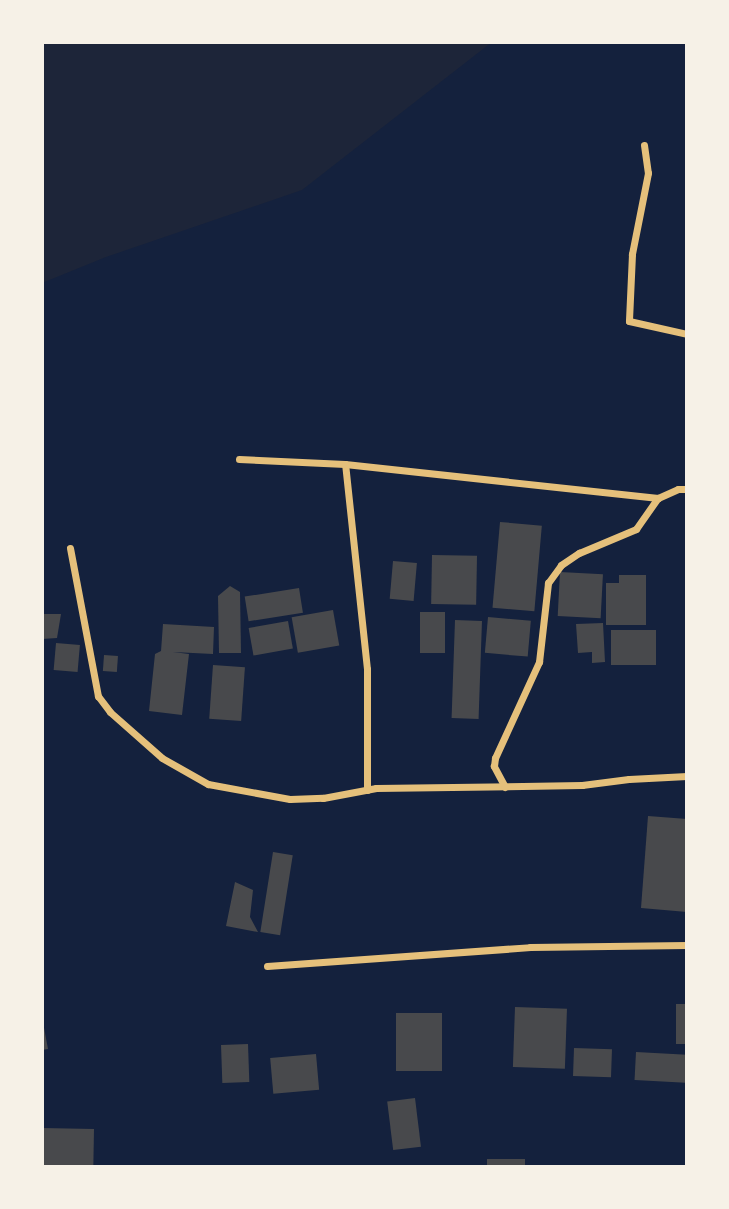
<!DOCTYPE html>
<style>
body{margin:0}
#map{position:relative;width:729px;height:1209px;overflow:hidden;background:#14213d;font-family:Figtree,sans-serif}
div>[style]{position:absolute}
.green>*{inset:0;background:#1d2539}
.building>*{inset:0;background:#48494c;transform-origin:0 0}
.minor>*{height:7px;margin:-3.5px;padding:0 3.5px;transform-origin:3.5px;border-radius:3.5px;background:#e5c07b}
span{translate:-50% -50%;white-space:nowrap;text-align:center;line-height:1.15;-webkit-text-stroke:7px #f6f1e7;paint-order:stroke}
.frame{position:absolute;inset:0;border:44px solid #f6f1e7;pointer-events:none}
</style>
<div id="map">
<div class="green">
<i style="clip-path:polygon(42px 42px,492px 42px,302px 190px,106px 257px,42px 283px)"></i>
</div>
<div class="building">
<i style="left:500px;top:522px;width:42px;height:86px;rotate:5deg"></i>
<i style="left:432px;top:555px;width:45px;height:49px;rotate:1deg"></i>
<i style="left:393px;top:561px;width:24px;height:38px;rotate:5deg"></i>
<i style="left:560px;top:572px;width:43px;height:44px;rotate:3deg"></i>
<i style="clip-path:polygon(619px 575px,646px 575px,646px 625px,606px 625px,606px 583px,619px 583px)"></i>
<i style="clip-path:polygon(230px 586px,240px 592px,241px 653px,219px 653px,218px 596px)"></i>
<i style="left:299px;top:588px;width:25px;height:55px;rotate:81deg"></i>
<i style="left:333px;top:610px;width:36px;height:42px;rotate:80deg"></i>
<i style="left:420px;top:612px;width:25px;height:41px"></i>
<i style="clip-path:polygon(42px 614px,61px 614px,57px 638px,42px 639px)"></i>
<i style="left:488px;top:617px;width:43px;height:36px;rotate:5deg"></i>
<i style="left:455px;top:620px;width:27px;height:98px;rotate:2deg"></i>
<i style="left:288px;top:621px;width:28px;height:40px;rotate:80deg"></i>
<i style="clip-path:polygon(603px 623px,605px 662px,592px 663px,592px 652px,578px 653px,576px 624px)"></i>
<i style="clip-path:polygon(163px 624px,214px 627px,213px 654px,173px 652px,189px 654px,182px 715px,149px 711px,155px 654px,161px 651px)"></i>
<i style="left:611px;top:630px;width:45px;height:35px"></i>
<i style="left:56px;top:643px;width:24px;height:27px;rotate:5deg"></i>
<i style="left:104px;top:655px;width:14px;height:16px;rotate:4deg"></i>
<i style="left:213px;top:665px;width:32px;height:54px;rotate:4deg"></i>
<i style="clip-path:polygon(648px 816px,687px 819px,687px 912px,641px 908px)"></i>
<i style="left:273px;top:852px;width:20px;height:81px;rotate:9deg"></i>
<i style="clip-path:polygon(235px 882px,253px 890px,250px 917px,258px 932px,226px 926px)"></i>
<i style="left:676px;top:1004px;width:11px;height:40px"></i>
<i style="left:515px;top:1007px;width:52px;height:60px;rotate:2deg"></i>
<i style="left:396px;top:1013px;width:46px;height:58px"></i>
<i style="clip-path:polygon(42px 1017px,48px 1049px,42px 1050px)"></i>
<i style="left:248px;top:1044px;width:38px;height:27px;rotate:88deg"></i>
<i style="left:574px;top:1048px;width:38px;height:28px;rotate:2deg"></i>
<i style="left:636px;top:1052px;width:51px;height:28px;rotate:3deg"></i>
<i style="left:316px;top:1054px;width:36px;height:46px;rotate:85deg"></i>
<i style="left:415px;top:1098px;width:49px;height:28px;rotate:83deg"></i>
<i style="left:42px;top:1128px;width:52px;height:39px;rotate:1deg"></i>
<i style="left:525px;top:1159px;width:8px;height:38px;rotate:90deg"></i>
</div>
<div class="minor">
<i style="left:644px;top:145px;width:28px;rotate:82deg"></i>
<i style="left:648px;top:173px;width:83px;rotate:101.2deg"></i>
<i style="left:632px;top:254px;width:67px;rotate:92.6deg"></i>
<i style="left:629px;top:321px;width:59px;rotate:12.6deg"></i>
<i style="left:239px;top:459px;width:106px;rotate:2.7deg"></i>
<i style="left:70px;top:548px;width:151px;rotate:79.3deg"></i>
<i style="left:98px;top:696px;width:20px;rotate:53deg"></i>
<i style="left:110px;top:712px;width:69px;rotate:41.5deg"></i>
<i style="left:162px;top:758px;width:53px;rotate:29.5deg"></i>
<i style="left:208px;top:784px;width:83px;rotate:10.4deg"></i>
<i style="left:290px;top:799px;width:33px;rotate:-2deg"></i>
<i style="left:323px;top:798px;width:54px;rotate:-10.7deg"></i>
<i style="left:376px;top:788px;width:206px;rotate:-0.8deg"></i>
<i style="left:582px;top:785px;width:47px;rotate:-7.3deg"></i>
<i style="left:629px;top:779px;width:58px;rotate:-3deg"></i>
<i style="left:505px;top:787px;width:24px;rotate:-118deg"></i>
<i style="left:494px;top:766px;width:8px;rotate:-83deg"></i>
<i style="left:495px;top:758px;width:106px;rotate:-65.4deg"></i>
<i style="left:539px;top:662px;width:80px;rotate:-83.5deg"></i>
<i style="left:548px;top:583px;width:22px;rotate:-54deg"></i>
<i style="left:561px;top:565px;width:22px;rotate:-34deg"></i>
<i style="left:579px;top:553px;width:62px;rotate:-22.8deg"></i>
<i style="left:636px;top:529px;width:38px;rotate:-55deg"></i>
<i style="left:658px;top:498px;width:22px;rotate:-24deg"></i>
<i style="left:678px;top:489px;width:9px"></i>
<i style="left:367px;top:790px;width:121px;rotate:-90deg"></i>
<i style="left:367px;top:669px;width:206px;rotate:-96.1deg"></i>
<i style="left:345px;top:464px;width:315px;rotate:6.2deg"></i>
<i style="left:267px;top:966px;width:264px;rotate:-4.1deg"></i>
<i style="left:530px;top:947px;width:157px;rotate:-0.7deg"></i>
</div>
<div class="frame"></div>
</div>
